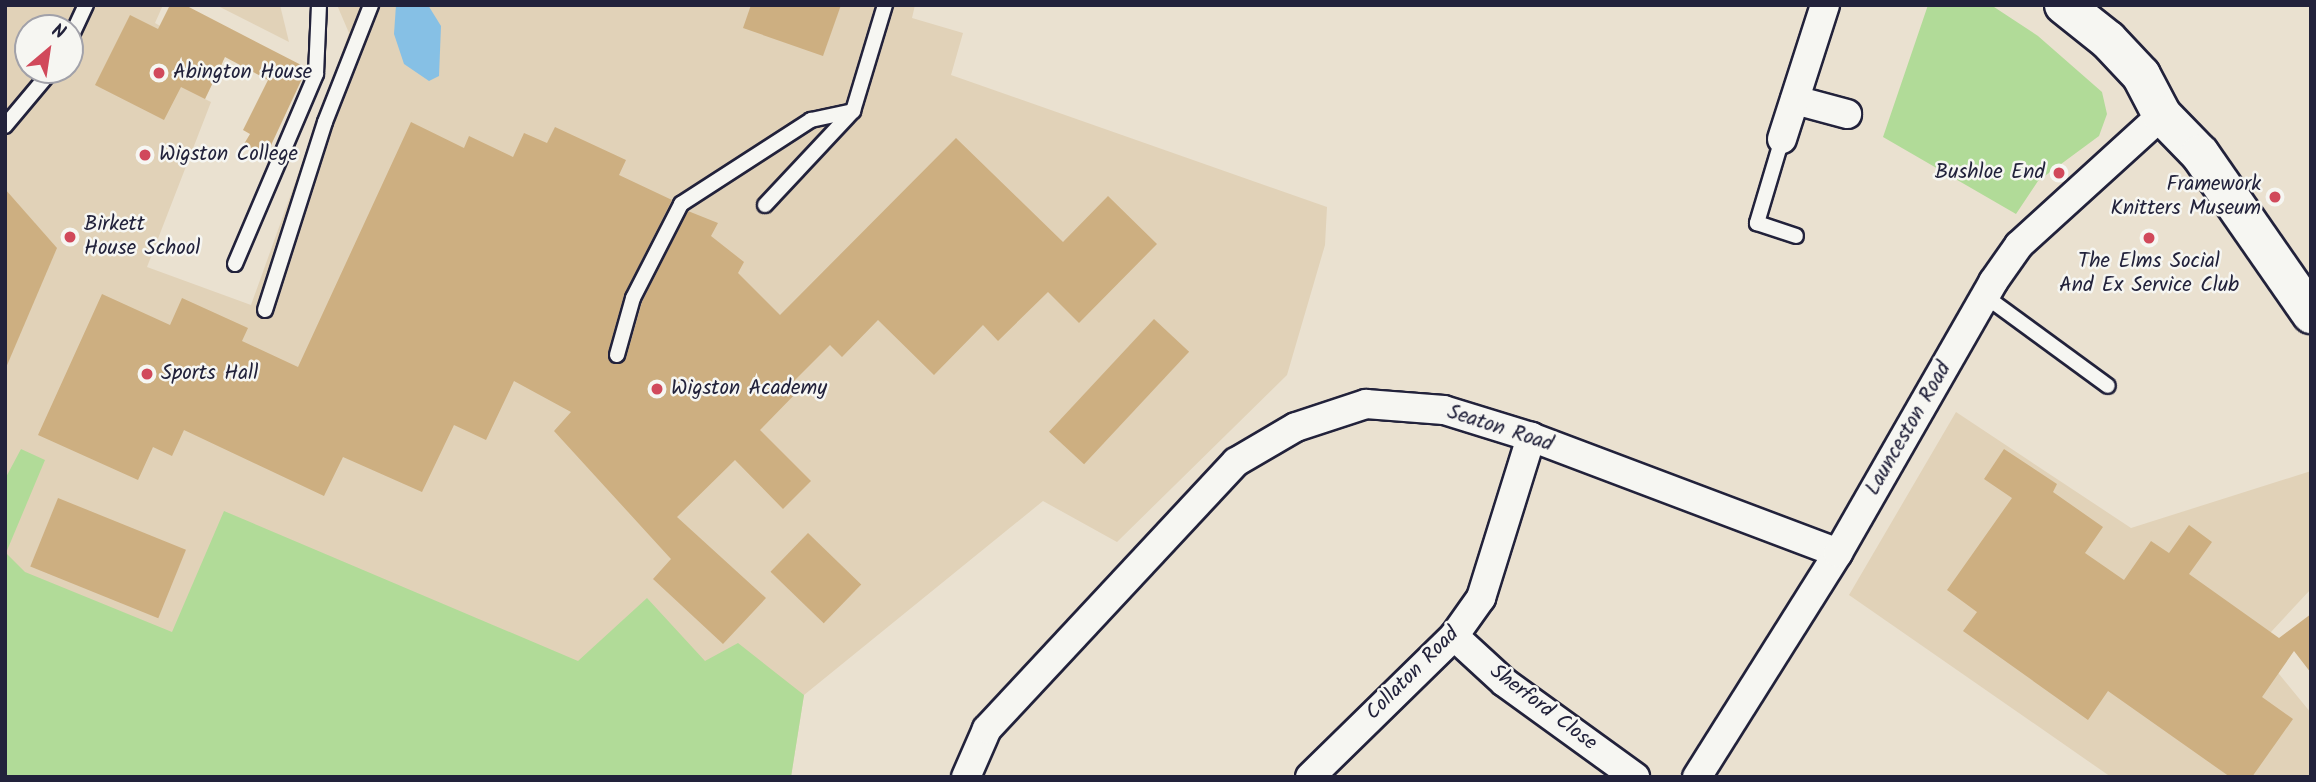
<!DOCTYPE html>
<style>
body{margin:0}
#map{position:relative;width:2316px;height:782px;overflow:hidden;background:#eae1d0;font-family:Kalam,sans-serif}
div>[style]{position:absolute}
.built>*{inset:0;background:#e1d2b8}
.green>*{inset:0;background:#b1db98}
.water>*{inset:0;background:#86c0e5}
.building>*{inset:0;background:#cdaf81;transform-origin:0 0}
.roads{filter:drop-shadow(2px 0 #22223b) drop-shadow(-2px 0 #22223b) drop-shadow(0 2px #22223b) drop-shadow(0 -2px #22223b)}
.lane>*{height:14px;margin:-7px;padding:0 7px;transform-origin:7px;border-radius:7px;background:#f6f6f2}
.street>*{height:28px;margin:-14px;padding:0 14px;transform-origin:14px;border-radius:14px;background:#f6f6f2}
.secondary>*{height:38px;margin:-19px;padding:0 19px;transform-origin:19px;border-radius:19px;background:#f6f6f2}
.dots>*{width:19px;height:19px;translate:-50% -50%;box-sizing:border-box;border:4px solid #f6f6f2;border-radius:50%}
span{translate:-50% -50%;white-space:nowrap;text-align:center;line-height:1.15;-webkit-text-stroke:5px #f6f6f2;paint-order:stroke}
.poi-label{font-size:21px;color:#22223b}
.left{translate:0 -50%;text-align:left}
.right{translate:-100% -50%;text-align:right}
.street-label{font-size:21px;color:#22223b}
.frame{position:absolute;inset:0;border:7px solid #22223b;pointer-events:none}
.north{position:absolute;left:14px;top:14px;width:70px;height:70px;box-sizing:border-box;background:#f6f6f2;border:2px solid #a1a1a9;border-radius:50%;rotate:29deg;font-size:19px;font-weight:700;line-height:28px;text-align:center;color:#22223b}
.north::after{content:'';display:block;margin:auto;width:24px;height:32px;background:#d1495b;clip-path:polygon(50% 0,100% 100%,50% 72%,0 100%)}
</style>
<div id="map">
<div class="built">
<i style="clip-path:polygon(evenodd,5px 5px,163px 5px,155px 23px,223px 62px,205px 99px,211px 102px,147px 267px,251px 305px,349px 33px,337px 5px,915px 5px,912px 18px,963px 33px,951px 75px,1327px 207px,1325px 245px,1287px 375px,1117px 542px,1043px 501px,804px 695px,791px 777px,5px 777px,5px 5px,28px 28px,70px 28px,70px 70px,28px 70px,28px 28px)"></i>
<i style="clip-path:polygon(216px 5px,280px 5px,289px 42px)"></i>
<i style="clip-path:polygon(1956px 412px,2131px 528px,2311px 471px,2311px 589px,2257px 647px,2311px 713px,2311px 777px,2111px 777px,1849px 595px)"></i>
</div>
<div class="green">
<i style="clip-path:polygon(1928px 5px,1991px 5px,2038px 36px,2102px 92px,2107px 114px,2099px 136px,2038px 181px,2016px 214px,1883px 137px)"></i>
<i style="clip-path:polygon(21px 449px,45px 460px,6px 553px,25px 572px,172px 632px,224px 511px,578px 661px,647px 598px,705px 661px,738px 643px,804px 695px,791px 777px,5px 777px,5px 479px)"></i>
</div>
<div class="water">
<i style="clip-path:polygon(396px 5px,428px 5px,441px 26px,439px 76px,429px 81px,404px 64px,394px 34px)"></i>
</div>
<div class="building">
<i style="clip-path:polygon(170px 5px,185px 5px,307px 68px,266px 156px,244px 144px,250px 134px,243px 130px,268px 80px,225px 57px,205px 99px,181px 87px,164px 120px,95px 85px,130px 15px,158px 29px)"></i>
<i style="clip-path:polygon(751px 5px,841px 5px,823px 56px,743px 28px)"></i>
<i style="clip-path:polygon(411px 122px,464px 148px,469px 136px,513px 157px,524px 133px,547px 143px,555px 127px,626px 160px,619px 175px,672px 200px,624px 295px,608px 353px,615px 364px,626px 358px,642px 302px,688px 211px,718px 223px,711px 236px,744px 262px,738px 273px,780px 315px,956px 138px,1063px 242px,1108px 196px,1157px 244px,1079px 323px,1048px 292px,998px 341px,983px 325px,934px 375px,878px 320px,842px 357px,830px 345px,794px 381px,801px 388px,760px 430px,811px 481px,783px 509px,735px 460px,677px 517px,766px 598px,723px 644px,653px 579px,671px 559px,554px 431px,571px 412px,514px 381px,486px 440px,454px 425px,422px 492px,343px 457px,324px 496px,184px 430px,172px 456px,153px 447px,138px 480px,38px 435px,102px 294px,170px 325px,182px 298px,248px 328px,242px 341px,298px 367px)"></i>
<i style="clip-path:polygon(5px 189px,57px 248px,5px 370px)"></i>
<i style="left:1154px;top:319px;width:48px;height:154px;rotate:43deg"></i>
<i style="clip-path:polygon(2004px 449px,2057px 484px,2053px 492px,2103px 527px,2085px 553px,2124px 580px,2151px 541px,2169px 553px,2189px 525px,2212px 542px,2189px 574px,2279px 638px,2311px 614px,2311px 673px,2294px 651px,2262px 697px,2293px 719px,2252px 777px,2230px 777px,2108px 691px,2088px 720px,1963px 631px,1977px 612px,1947px 590px,2012px 498px,1984px 479px)"></i>
<i style="left:58px;top:498px;width:138px;height:74px;rotate:22deg"></i>
<i style="left:808px;top:533px;width:74px;height:54px;rotate:44deg"></i>
</div>
<div class="roads">
<div class="lane">
<i style="left:70px;top:39px;width:38px;rotate:-65deg"></i>
<i style="left:5px;top:126px;width:73px;rotate:-50deg"></i>
<i style="left:1782px;top:139px;width:88px;rotate:106.6deg"></i>
<i style="left:1757px;top:223px;width:41px;rotate:18.4deg"></i>
<i style="left:765px;top:205px;width:129px;rotate:-46.9deg"></i>
<i style="left:853px;top:111px;width:111px;rotate:-73.2deg"></i>
<i style="left:235px;top:264px;width:207px;rotate:-66.9deg"></i>
<i style="left:316px;top:74px;width:69px;rotate:-87.5deg"></i>
<i style="left:1985px;top:296px;width:152px;rotate:36.2deg"></i>
<i style="left:265px;top:310px;width:197px;rotate:-72.3deg"></i>
<i style="left:325px;top:122px;width:126px;rotate:-68.5deg"></i>
<i style="left:617px;top:355px;width:59px;rotate:-74.3deg"></i>
<i style="left:633px;top:298px;width:106px;rotate:-62.9deg"></i>
<i style="left:681px;top:204px;width:155px;rotate:-32.9deg"></i>
<i style="left:811px;top:120px;width:43px;rotate:-12.1deg"></i>
</div>
<div class="street">
<i style="left:1795px;top:100px;width:54px;rotate:15.1deg"></i>
<i style="left:1782px;top:139px;width:141px;rotate:-72.2deg"></i>
<i style="left:1454px;top:636px;width:68px;rotate:42.6deg"></i>
<i style="left:1504px;top:682px;width:162px;rotate:35.9deg"></i>
<i style="left:966px;top:777px;width:52px;rotate:-66.4deg"></i>
<i style="left:987px;top:729px;width:365px;rotate:-47deg"></i>
<i style="left:1236px;top:462px;width:69px;rotate:-30.3deg"></i>
<i style="left:1296px;top:427px;width:74px;rotate:-18.2deg"></i>
<i style="left:1366px;top:404px;width:78px;rotate:4.4deg"></i>
<i style="left:1444px;top:410px;width:91px;rotate:17.2deg"></i>
<i style="left:1531px;top:437px;width:328px;rotate:20.7deg"></i>
<i style="left:1310px;top:777px;width:202px;rotate:-44.4deg"></i>
<i style="left:1454px;top:636px;width:47px;rotate:-54.6deg"></i>
<i style="left:1481px;top:598px;width:169px;rotate:-72.7deg"></i>
<i style="left:1697px;top:777px;width:265px;rotate:-57.8deg"></i>
<i style="left:1838px;top:553px;width:312px;rotate:-60.2deg"></i>
<i style="left:1993px;top:282px;width:45px;rotate:-54.9deg"></i>
<i style="left:2019px;top:245px;width:193px;rotate:-42.3deg"></i>
</div>
<div class="secondary">
<i style="left:2064px;top:5px;width:56px;rotate:38.5deg"></i>
<i style="left:2108px;top:40px;width:48px;rotate:46.7deg"></i>
<i style="left:2141px;top:75px;width:45px;rotate:62.3deg"></i>
<i style="left:2162px;top:115px;width:54px;rotate:45.7deg"></i>
<i style="left:2200px;top:154px;width:195px;rotate:55.2deg"></i>
</div>
</div>
<div class="dots">
<i style="left:159px;top:73px;background:#d1495b"></i>
<i style="left:145px;top:155px;background:#d1495b"></i>
<i style="left:2059px;top:173px;background:#d1495b"></i>
<i style="left:2275px;top:197px;background:#d1495b"></i>
<i style="left:70px;top:237px;background:#d1495b"></i>
<i style="left:2149px;top:238px;background:#d1495b"></i>
<i style="left:147px;top:374px;background:#d1495b"></i>
<i style="left:657px;top:389px;background:#d1495b"></i>
</div>
<div class="poi-label">
<span class="left" style="left:173px;top:73px">Abington House</span>
<span class="left" style="left:159px;top:155px">Wigston College</span>
<span class="right" style="left:2045px;top:173px">Bushloe End</span>
<span class="right" style="left:2261px;top:197px">Framework<br>Knitters Museum</span>
<span class="left" style="left:84px;top:237px">Birkett<br>House School</span>
<span style="left:2149px;top:274px">The Elms Social<br>And Ex Service Club</span>
<span class="left" style="left:161px;top:374px">Sports Hall</span>
<span class="left" style="left:671px;top:389px">Wigston Academy</span>
</div>
<div class="street-label">
<span style="left:1500px;top:429px;rotate:18deg">Seaton Road</span>
<span style="left:1909px;top:429px;rotate:-60deg">Launceston Road</span>
<span style="left:1413px;top:674px;rotate:-45deg">Collaton Road</span>
<span style="left:1543px;top:708px;rotate:37deg">Sherford Close</span>
</div>
<div class="frame"></div>
<div class="north">N</div>
</div>
